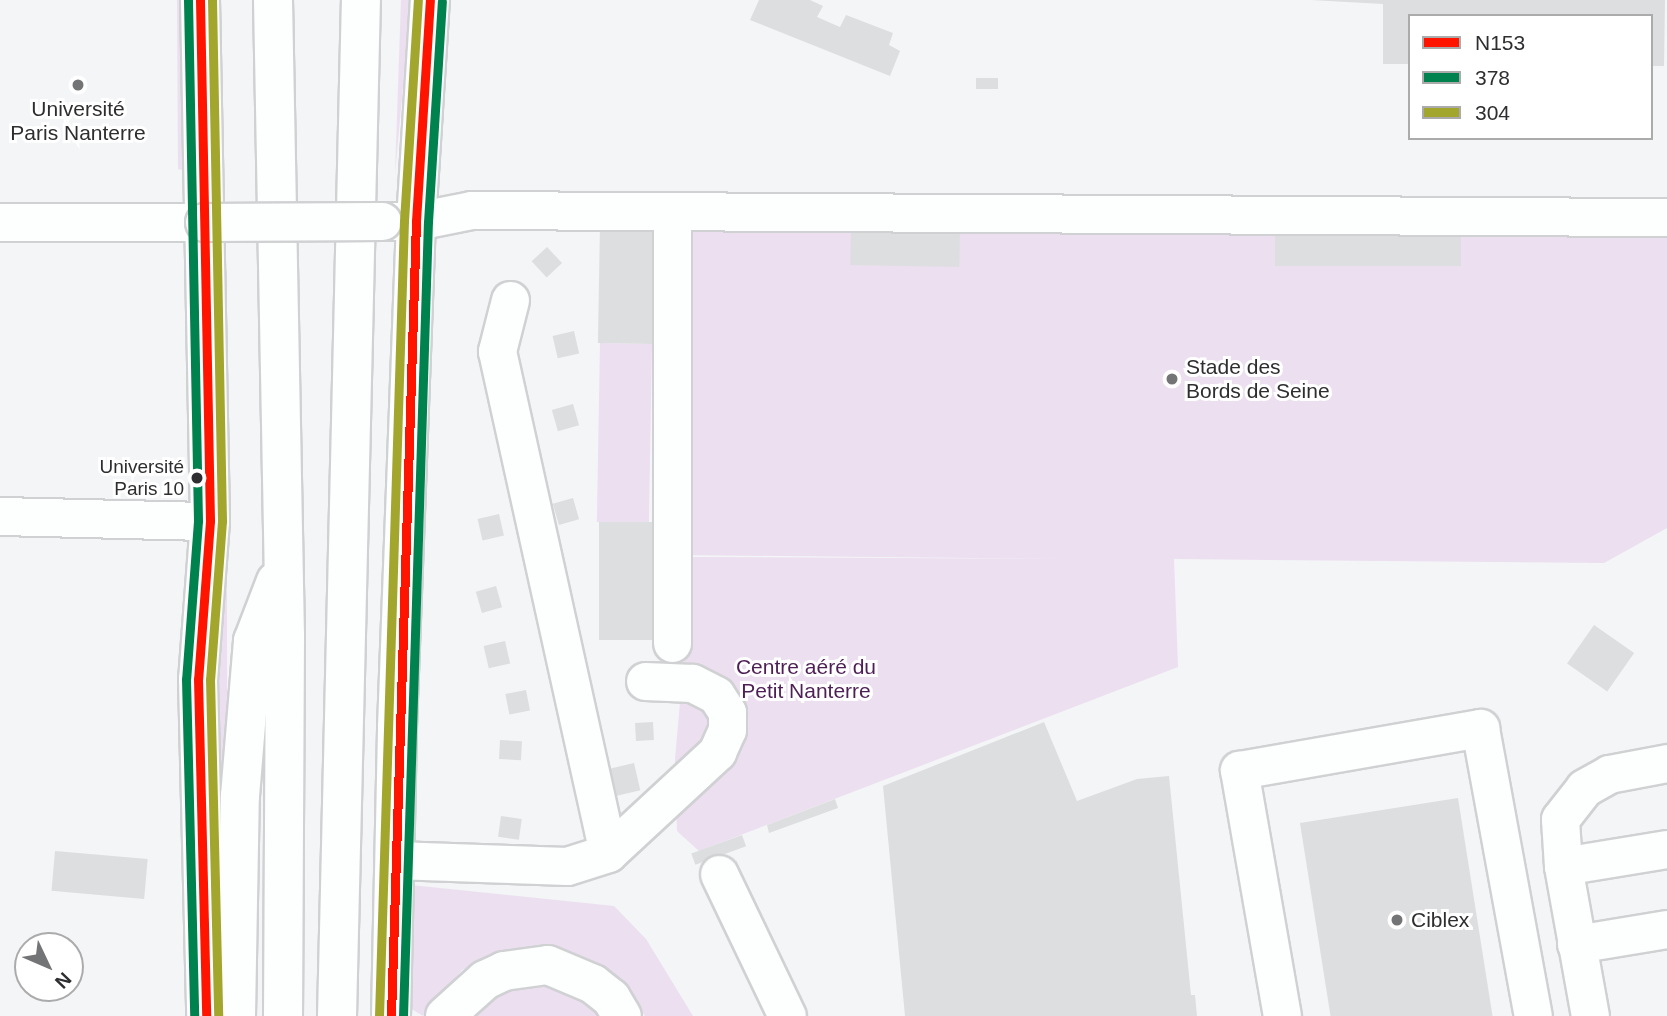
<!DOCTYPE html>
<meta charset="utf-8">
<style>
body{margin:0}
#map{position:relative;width:1667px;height:1016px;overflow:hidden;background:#f3f5f7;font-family:Arial,sans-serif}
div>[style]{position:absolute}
.green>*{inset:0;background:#ecdff0;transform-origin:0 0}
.building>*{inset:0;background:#dddedf;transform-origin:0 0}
.roads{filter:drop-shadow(2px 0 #d0d1d3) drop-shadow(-2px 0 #d0d1d3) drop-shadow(0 2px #d0d1d3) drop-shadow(0 -2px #d0d1d3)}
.minor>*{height:37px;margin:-18.5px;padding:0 18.5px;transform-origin:18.5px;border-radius:18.5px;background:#fdfefe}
.major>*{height:38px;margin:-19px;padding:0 19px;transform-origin:19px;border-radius:19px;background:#fdfefe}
.highway>*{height:38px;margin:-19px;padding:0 19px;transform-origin:19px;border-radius:19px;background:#fdfefe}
.bridges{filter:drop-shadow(2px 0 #d0d1d3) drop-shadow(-2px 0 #d0d1d3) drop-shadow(0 2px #d0d1d3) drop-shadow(0 -2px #d0d1d3)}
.minor-bridge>*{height:37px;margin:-18.5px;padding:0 18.5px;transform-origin:18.5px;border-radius:18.5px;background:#fdfefe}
.bus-1>*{height:9px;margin:-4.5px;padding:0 4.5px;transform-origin:4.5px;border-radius:4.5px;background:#ff1400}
.bus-2>*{height:9px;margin:-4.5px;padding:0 4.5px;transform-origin:4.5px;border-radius:4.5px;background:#00824e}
.bus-3>*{height:9px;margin:-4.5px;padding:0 4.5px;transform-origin:4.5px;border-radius:4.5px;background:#a3a62d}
.dots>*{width:19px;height:19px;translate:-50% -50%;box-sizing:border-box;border:4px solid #fff;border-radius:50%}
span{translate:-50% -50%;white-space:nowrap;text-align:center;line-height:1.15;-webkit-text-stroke:6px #fff;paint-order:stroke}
.bus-label{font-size:19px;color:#2e2e30}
.right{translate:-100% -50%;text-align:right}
.poi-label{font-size:21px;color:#2e2e30}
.left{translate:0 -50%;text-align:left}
.park-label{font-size:21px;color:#4e1e56}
.legend{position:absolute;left:1408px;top:14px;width:245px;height:126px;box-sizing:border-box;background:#fff;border:2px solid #ababac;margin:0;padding:9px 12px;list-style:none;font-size:21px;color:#2e2e30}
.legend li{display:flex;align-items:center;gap:14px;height:35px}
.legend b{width:35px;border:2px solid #ababac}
.north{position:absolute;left:14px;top:932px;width:70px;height:70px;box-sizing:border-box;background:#fff;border:2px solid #ababac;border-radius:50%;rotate:134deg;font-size:19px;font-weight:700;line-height:28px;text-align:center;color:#2e2e30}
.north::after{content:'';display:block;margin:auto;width:24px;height:32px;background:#737476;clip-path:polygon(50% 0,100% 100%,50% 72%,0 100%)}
</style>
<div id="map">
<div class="green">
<i style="clip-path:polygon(177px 0,188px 0,187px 171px,178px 169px)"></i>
<i style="clip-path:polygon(401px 0,411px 0,395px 174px)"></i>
<i style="clip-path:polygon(676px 224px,1667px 230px,1667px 528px,1604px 563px,1174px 559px,1178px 667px,699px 851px,677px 831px,675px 759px,693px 557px,1076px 559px,676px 555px)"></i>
<i style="clip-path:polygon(214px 270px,227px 271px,227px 693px,219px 945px,209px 726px)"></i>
<i style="left:600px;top:343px;width:52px;height:179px;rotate:1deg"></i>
<i style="clip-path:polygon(411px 885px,614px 906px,646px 939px,693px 1016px,645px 1016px,614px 978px,555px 949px,514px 948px,462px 970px,423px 1016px,405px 1005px)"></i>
<i style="clip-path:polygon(530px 983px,562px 988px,601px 1016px,472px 1016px,494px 999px)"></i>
</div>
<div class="building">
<i style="clip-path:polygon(759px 0,810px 0,823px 6px,817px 17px,840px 27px,846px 15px,893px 33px,889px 45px,900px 51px,890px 76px,750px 20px)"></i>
<i style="clip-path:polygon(1311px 0,1665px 0,1664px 66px,1651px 66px,1651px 16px,1410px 16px,1410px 64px,1383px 64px,1383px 4px)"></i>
<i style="left:998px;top:78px;width:11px;height:22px;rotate:90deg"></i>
<i style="left:600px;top:225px;width:67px;height:118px;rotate:1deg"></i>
<i style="left:851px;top:226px;width:109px;height:39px;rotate:1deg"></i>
<i style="left:1275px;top:229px;width:186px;height:37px"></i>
<i style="left:547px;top:247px;width:22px;height:21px;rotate:47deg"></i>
<i style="left:574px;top:331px;width:23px;height:22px;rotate:77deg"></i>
<i style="left:573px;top:404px;width:22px;height:22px;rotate:74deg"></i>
<i style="left:573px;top:498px;width:22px;height:21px;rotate:74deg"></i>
<i style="left:499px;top:514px;width:22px;height:22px;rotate:77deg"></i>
<i style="left:599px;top:522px;width:66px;height:118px"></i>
<i style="left:496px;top:586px;width:22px;height:21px;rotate:74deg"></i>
<i style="left:1594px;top:625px;width:49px;height:47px;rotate:35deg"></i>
<i style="left:505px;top:641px;width:23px;height:22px;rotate:77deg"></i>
<i style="left:526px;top:690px;width:21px;height:21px;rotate:79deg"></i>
<i style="left:653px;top:722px;width:18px;height:18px;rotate:87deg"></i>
<i style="clip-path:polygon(1044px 722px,1077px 801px,1137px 779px,1169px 776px,1191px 995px,1195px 995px,1197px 1016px,905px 1016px,883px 786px)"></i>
<i style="left:500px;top:740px;width:22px;height:19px;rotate:3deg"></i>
<i style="left:634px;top:763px;width:28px;height:24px;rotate:77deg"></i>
<i style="left:1458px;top:798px;width:221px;height:160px;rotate:81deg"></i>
<i style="clip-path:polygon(835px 799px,838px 808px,769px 833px,767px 825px)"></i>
<i style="left:501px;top:816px;width:21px;height:21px;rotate:8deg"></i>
<i style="left:742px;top:835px;width:12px;height:54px;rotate:70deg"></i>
<i style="left:55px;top:851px;width:93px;height:40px;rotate:5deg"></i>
</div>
<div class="roads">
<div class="minor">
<i style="left:672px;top:211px;width:432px;rotate:90deg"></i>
<i style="left:387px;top:221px;width:29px"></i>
<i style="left:416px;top:221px;width:56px;rotate:-11.3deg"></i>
<i style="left:471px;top:210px;width:1196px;rotate:0.34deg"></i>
<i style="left:0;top:222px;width:204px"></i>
<i style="left:510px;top:300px;width:53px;rotate:104.3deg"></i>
<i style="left:497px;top:351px;width:514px;rotate:77.53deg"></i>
<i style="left:0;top:516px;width:210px;rotate:1.4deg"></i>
<i style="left:394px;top:860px;width:173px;rotate:2deg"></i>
<i style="left:567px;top:866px;width:43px;rotate:-17.6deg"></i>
<i style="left:608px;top:853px;width:149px;rotate:-42.8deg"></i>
<i style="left:717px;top:752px;width:24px;rotate:-66deg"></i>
<i style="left:727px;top:730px;width:18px;rotate:-90deg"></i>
<i style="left:727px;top:712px;width:20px;rotate:-123deg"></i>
<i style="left:716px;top:695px;width:27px;rotate:-153deg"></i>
<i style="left:692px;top:683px;width:47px;rotate:-177.6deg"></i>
<i style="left:1563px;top:866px;width:105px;rotate:-9.3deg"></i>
<i style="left:719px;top:874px;width:157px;rotate:64.4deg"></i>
<i style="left:1576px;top:944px;width:92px;rotate:-9.4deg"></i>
<i style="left:1282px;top:1016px;width:250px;rotate:-99.9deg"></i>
<i style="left:1239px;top:770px;width:245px;rotate:-9.9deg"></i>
<i style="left:1480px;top:728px;width:293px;rotate:79.6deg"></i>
<i style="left:1590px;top:1016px;width:152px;rotate:-100.2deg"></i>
<i style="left:1563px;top:866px;width:47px;rotate:-93.7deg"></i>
<i style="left:1560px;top:819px;width:39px;rotate:-52deg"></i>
<i style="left:1584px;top:788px;width:29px;rotate:-29deg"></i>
<i style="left:1609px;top:774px;width:59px;rotate:-10.7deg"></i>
</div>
<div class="major">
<i style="left:200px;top:0;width:521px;rotate:88.9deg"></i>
<i style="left:210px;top:521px;width:158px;rotate:94.3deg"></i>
<i style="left:198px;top:679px;width:337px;rotate:88.6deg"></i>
<i style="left:391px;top:1016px;width:289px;rotate:-88.8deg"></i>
<i style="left:397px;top:727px;width:506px;rotate:-87.85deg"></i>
<i style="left:416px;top:221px;width:221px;rotate:-86.4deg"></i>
</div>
<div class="highway">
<i style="left:273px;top:0;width:636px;rotate:88.92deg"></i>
<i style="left:285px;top:636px;width:380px;rotate:90.3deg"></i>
<i style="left:236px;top:1016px;width:220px;rotate:-89deg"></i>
<i style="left:240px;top:796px;width:156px;rotate:-85.2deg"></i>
<i style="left:253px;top:641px;width:64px;rotate:-69deg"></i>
<i style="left:337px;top:1016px;width:1016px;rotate:-88.65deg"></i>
<i style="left:445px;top:1016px;width:54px;rotate:-42deg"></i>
<i style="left:485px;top:980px;width:21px;rotate:-25deg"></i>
<i style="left:504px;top:971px;width:44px;rotate:-7.8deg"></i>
<i style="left:548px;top:965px;width:49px;rotate:22.9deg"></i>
<i style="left:593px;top:984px;width:23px;rotate:38deg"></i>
<i style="left:611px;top:998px;width:21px;rotate:59deg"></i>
</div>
</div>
<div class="bridges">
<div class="minor-bridge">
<i style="left:204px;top:222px;width:178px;rotate:-0.3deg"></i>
</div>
</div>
<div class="bus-1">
<i style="left:200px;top:0;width:521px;rotate:88.9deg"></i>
<i style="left:210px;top:521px;width:158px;rotate:94.3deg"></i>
<i style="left:198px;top:679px;width:337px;rotate:88.6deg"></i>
<i style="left:391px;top:1016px;width:795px;rotate:-88.2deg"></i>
<i style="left:416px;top:221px;width:221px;rotate:-86.4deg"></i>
</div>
<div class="bus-2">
<i style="left:188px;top:0;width:521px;rotate:88.9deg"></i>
<i style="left:198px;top:521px;width:158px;rotate:94.3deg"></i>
<i style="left:186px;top:679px;width:337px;rotate:88.6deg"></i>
<i style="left:403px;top:1016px;width:794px;rotate:-88.2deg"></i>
<i style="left:428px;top:222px;width:221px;rotate:-86.4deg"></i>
</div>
<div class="bus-3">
<i style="left:212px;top:0;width:521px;rotate:88.9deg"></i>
<i style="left:222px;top:521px;width:158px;rotate:94.3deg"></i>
<i style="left:210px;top:679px;width:337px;rotate:88.6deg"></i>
<i style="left:379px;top:1016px;width:795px;rotate:-88.2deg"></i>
<i style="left:404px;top:221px;width:221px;rotate:-86.4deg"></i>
</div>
<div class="dots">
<i style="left:78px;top:85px;background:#737476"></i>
<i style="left:1172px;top:379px;background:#737476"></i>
<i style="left:197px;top:478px;background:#2e2e30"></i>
<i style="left:1397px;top:920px;background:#737476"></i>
</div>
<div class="bus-label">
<span class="right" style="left:184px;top:478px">Université<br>Paris 10</span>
</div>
<div class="poi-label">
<span style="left:78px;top:121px">Université<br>Paris Nanterre</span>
<span class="left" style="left:1186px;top:379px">Stade des<br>Bords de Seine</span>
<span class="left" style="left:1411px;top:920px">Ciblex</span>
</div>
<div class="park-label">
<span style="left:806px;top:679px">Centre aéré du<br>Petit Nanterre</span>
</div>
<ul class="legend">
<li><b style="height:9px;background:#ff1400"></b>N153</li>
<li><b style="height:9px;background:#00824e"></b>378</li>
<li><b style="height:9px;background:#a3a62d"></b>304</li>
</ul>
<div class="north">N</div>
</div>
